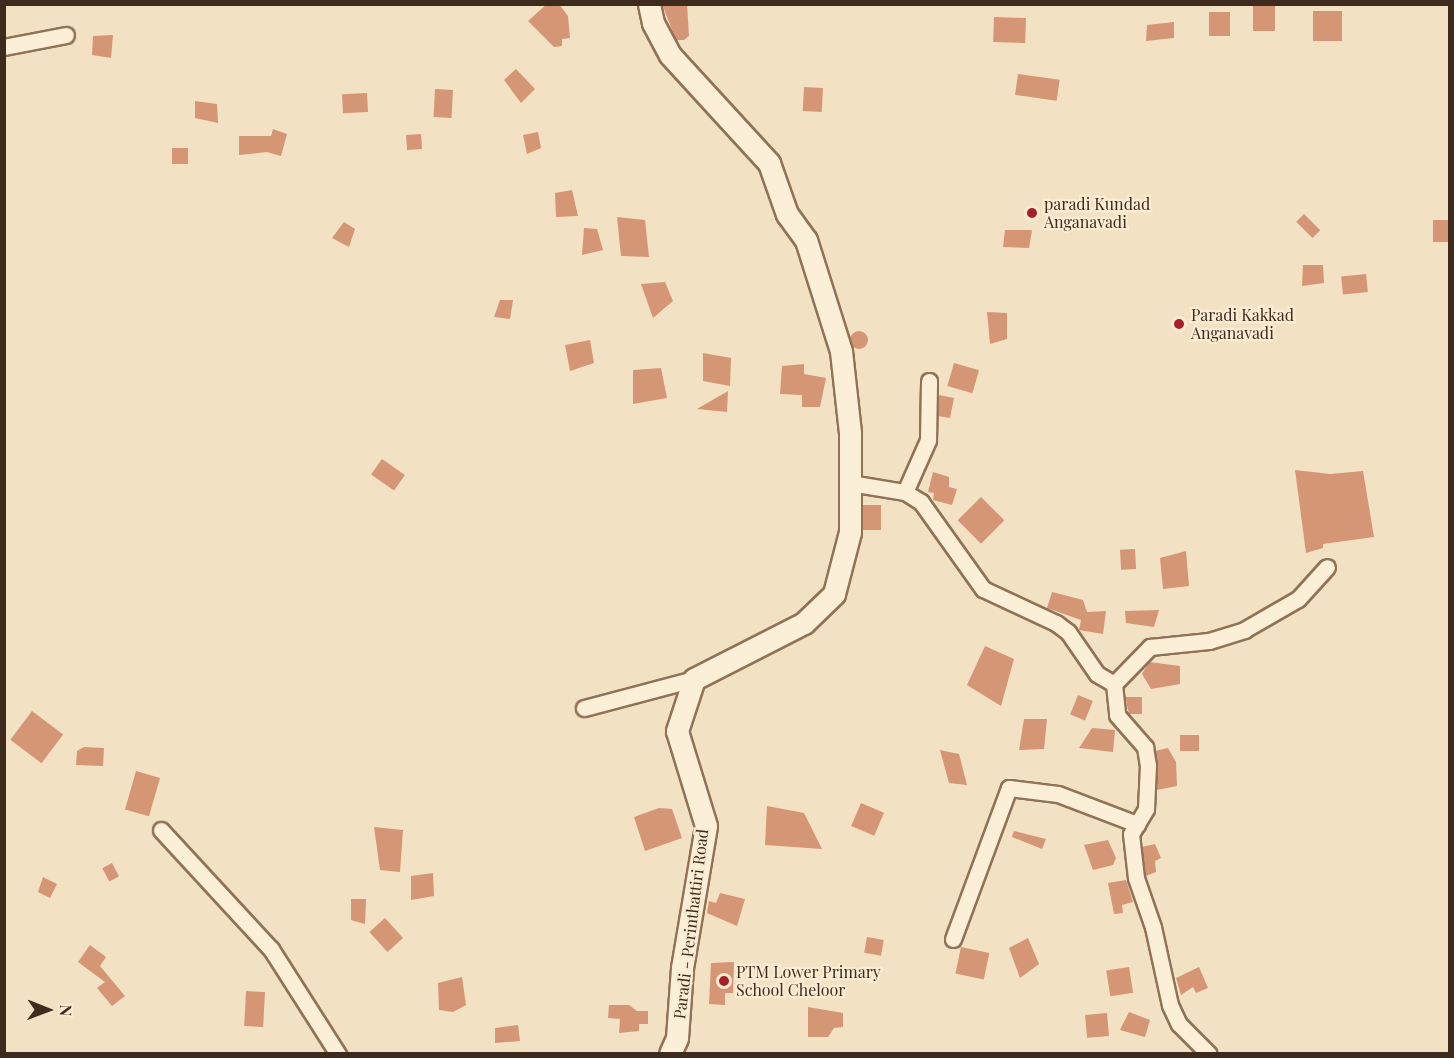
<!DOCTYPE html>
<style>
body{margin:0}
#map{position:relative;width:1454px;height:1058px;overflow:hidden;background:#f3e1c3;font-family:"Playfair Display",serif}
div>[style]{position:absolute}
.building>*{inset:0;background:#d59675;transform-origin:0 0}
.round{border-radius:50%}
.roads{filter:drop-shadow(2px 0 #907257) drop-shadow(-2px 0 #907257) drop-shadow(0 2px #907257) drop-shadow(0 -2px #907257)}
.minor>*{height:15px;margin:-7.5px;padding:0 7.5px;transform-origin:7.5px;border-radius:7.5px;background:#fcefd7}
.secondary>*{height:21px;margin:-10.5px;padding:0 10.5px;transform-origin:10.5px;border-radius:10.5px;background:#fcefd7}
.dots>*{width:16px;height:16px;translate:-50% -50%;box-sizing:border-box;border:3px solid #f9ecd3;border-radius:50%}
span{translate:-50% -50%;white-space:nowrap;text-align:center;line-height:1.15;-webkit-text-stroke:4.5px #f9ecd3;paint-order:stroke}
.poi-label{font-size:16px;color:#3e2b1d}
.left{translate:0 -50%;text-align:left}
.street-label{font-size:16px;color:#3e2b1d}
.frame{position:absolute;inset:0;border:6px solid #3e2b1d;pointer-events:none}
.north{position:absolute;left:18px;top:980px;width:60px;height:60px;-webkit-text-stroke:4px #f9ecd3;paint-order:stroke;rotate:91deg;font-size:16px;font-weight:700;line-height:24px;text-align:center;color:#3e2b1d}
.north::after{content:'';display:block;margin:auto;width:21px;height:27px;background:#3e2b1d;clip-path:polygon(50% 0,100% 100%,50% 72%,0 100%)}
</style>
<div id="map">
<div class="building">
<i style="clip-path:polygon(547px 4px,559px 4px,568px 16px,570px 38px,562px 39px,562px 46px,554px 47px,528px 21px)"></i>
<i style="clip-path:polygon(662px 4px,687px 4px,689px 36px,684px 40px,676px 40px)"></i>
<i style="left:1253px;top:4px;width:22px;height:27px"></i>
<i style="left:1313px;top:11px;width:29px;height:30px"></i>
<i style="left:1209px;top:12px;width:21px;height:24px"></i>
<i style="left:994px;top:17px;width:32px;height:25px;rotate:2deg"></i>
<i style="clip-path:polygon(1174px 22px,1174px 38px,1146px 41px,1147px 25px)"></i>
<i style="clip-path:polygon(113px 35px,111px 58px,92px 55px,93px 36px)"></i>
<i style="clip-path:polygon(516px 69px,535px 89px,521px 103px,504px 80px)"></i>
<i style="left:1018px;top:74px;width:42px;height:21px;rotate:8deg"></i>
<i style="left:804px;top:87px;width:19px;height:24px;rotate:3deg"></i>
<i style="left:435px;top:89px;width:18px;height:28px;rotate:3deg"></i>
<i style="left:367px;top:93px;width:19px;height:25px;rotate:87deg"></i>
<i style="clip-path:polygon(195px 101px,217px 104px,218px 123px,195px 118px)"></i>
<i style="clip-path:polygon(273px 129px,287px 134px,281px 156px,267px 152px,239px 155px,239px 136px,271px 136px)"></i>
<i style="clip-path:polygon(538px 132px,541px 148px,527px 154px,523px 135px)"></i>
<i style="left:421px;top:134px;width:15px;height:15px;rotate:86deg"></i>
<i style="left:172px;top:148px;width:16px;height:16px"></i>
<i style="clip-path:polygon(572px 190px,578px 216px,556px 217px,555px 193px)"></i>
<i style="left:1304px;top:214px;width:23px;height:11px;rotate:45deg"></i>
<i style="clip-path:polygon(617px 217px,645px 220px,649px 257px,621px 256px)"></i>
<i style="left:1433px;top:220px;width:16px;height:22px"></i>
<i style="clip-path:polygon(344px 222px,355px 229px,349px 247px,332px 238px)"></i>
<i style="clip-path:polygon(584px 228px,597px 229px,603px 250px,582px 255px)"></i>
<i style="clip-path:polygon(1005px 230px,1032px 230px,1029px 248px,1003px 247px)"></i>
<i style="clip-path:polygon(1303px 265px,1323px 265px,1324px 283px,1302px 286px)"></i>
<i style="left:1366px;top:274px;width:18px;height:25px;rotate:84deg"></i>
<i style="clip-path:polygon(665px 282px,673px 301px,653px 318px,641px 284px)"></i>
<i style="clip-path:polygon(500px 300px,513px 300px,510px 319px,494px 317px)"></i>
<i style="clip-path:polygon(987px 312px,1007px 313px,1007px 339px,990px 344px)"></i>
<i class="round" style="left:850px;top:331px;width:18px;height:18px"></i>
<i style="clip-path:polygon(590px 340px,594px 363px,570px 371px,565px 345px)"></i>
<i style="clip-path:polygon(703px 353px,731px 358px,730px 386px,703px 381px)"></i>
<i style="left:954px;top:363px;width:26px;height:24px;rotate:16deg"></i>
<i style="clip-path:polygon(804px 364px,804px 374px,826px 378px,820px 407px,802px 407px,802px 395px,780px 394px,782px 366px)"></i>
<i style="clip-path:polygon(661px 368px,667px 398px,633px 404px,633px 370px)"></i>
<i style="clip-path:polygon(728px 391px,727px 412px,697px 409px)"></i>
<i style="clip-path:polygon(939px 395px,954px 398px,950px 418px,938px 416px)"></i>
<i style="left:382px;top:459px;width:28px;height:19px;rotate:35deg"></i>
<i style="clip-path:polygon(1295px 470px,1330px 474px,1363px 471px,1374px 537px,1323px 544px,1323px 548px,1306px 553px)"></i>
<i style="clip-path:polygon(933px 472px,949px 477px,949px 487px,957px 489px,952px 505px,933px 500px,934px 493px,928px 492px)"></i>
<i style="left:981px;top:497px;width:33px;height:33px;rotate:45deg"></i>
<i style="left:863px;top:505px;width:18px;height:25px"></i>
<i style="left:1135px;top:549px;width:20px;height:15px;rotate:87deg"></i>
<i style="clip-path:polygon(1186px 551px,1189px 586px,1163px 589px,1160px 558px)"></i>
<i style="clip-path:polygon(1052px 592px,1083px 600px,1087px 612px,1106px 611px,1103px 634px,1079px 630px,1081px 620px,1047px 608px)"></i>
<i style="clip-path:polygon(1159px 610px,1154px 627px,1126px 623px,1125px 611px)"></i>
<i style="clip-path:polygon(985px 646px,1014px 659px,1001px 706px,967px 685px)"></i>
<i style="clip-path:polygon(1149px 662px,1180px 666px,1180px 684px,1151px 689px,1142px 674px)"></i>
<i style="left:1078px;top:695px;width:16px;height:21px;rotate:22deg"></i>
<i style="clip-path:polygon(1125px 697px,1142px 697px,1142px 714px,1129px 714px)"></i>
<i style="left:32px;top:711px;width:39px;height:36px;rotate:37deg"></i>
<i style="clip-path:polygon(1024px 719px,1047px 719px,1044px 749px,1019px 750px)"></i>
<i style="clip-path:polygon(1092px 728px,1115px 730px,1113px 752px,1079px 748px)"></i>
<i style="left:1180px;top:735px;width:19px;height:16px"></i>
<i style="clip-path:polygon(84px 747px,104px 748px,103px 766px,76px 765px,77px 751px)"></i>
<i style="clip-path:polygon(1168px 748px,1176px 762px,1177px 786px,1157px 790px,1155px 751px)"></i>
<i style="clip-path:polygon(940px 750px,959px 754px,967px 785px,949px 783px)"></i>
<i style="left:136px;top:771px;width:25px;height:40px;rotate:16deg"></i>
<i style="left:861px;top:803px;width:25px;height:25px;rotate:23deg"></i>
<i style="clip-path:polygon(767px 806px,804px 813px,822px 849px,765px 845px)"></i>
<i style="clip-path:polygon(659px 808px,672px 809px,682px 838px,645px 851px,634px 817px)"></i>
<i style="clip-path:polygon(374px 827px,403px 830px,400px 872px,380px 870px)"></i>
<i style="clip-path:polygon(1014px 831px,1046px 839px,1042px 849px,1012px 837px)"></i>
<i style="clip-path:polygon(1108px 840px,1116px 858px,1113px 865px,1093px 870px,1084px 845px)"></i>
<i style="clip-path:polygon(1155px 844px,1161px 858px,1155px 861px,1156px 872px,1146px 876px,1142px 847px)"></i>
<i style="left:112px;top:863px;width:15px;height:11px;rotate:62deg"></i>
<i style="clip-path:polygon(433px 873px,434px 896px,411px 900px,411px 876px)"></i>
<i style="clip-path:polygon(43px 877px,57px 884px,50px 898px,38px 892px)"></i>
<i style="clip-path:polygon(1126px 880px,1133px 902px,1122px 905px,1123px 913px,1114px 914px,1108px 883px)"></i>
<i style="clip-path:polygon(720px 893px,745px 899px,737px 926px,707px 913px,709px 901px,716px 903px)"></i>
<i style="clip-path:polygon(351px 899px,366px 899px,365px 924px,351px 920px)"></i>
<i style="left:385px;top:918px;width:27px;height:21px;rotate:48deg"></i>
<i style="left:867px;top:937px;width:17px;height:16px;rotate:10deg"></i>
<i style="clip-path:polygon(1028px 938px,1039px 964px,1020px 978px,1009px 948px)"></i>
<i style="clip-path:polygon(90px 945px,106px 957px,100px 966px,125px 996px,112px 1006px,97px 988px,105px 982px,78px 962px)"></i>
<i style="left:961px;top:947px;width:29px;height:27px;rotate:12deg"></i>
<i style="clip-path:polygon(734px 962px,733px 993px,725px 993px,725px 1005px,709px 1004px,711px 963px)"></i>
<i style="left:1129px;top:967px;width:26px;height:23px;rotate:81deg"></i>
<i style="clip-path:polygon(1199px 967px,1208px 988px,1196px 993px,1193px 987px,1181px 995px,1176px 978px)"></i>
<i style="clip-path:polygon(462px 977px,466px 1005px,453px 1012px,439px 1010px,438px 983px)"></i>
<i style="left:246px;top:991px;width:19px;height:35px;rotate:3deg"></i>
<i style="clip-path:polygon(609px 1005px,629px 1005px,637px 1011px,648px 1011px,648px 1024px,639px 1024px,639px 1031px,619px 1033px,620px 1019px,608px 1018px)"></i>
<i style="clip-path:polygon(808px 1007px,843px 1013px,843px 1027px,834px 1028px,828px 1037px,808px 1037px)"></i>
<i style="clip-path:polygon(1129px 1012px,1150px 1020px,1145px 1037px,1120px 1030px)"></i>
<i style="left:1107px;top:1013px;width:23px;height:22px;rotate:85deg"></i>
<i style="clip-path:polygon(518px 1025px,520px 1041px,495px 1043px,495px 1028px)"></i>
</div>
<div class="roads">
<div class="minor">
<i style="left:4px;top:47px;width:63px;rotate:-11deg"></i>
<i style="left:850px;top:483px;width:56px;rotate:9.3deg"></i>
<i style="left:905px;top:492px;width:19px;rotate:32deg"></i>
<i style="left:921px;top:502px;width:107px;rotate:54.5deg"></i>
<i style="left:983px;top:589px;width:81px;rotate:25deg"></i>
<i style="left:1056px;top:623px;width:15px;rotate:37deg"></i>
<i style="left:1068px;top:632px;width:51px;rotate:55.4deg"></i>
<i style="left:1097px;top:674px;width:20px;rotate:30deg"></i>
<i style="left:1114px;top:684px;width:31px;rotate:84deg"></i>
<i style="left:1117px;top:715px;width:43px;rotate:48.8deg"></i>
<i style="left:1145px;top:747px;width:18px;rotate:81deg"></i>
<i style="left:1148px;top:765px;width:44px;rotate:92.6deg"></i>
<i style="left:1146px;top:809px;width:29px;rotate:121deg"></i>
<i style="left:1131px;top:834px;width:44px;rotate:83.5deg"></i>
<i style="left:1136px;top:878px;width:52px;rotate:70.9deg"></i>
<i style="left:1153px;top:927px;width:80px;rotate:77.7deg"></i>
<i style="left:1170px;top:1005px;width:21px;rotate:65deg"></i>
<i style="left:1179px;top:1024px;width:42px;rotate:45deg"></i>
<i style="left:905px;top:492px;width:57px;rotate:-66.1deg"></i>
<i style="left:928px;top:440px;width:59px;rotate:-89deg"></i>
<i style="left:1114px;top:684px;width:52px;rotate:-45.8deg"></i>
<i style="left:1150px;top:647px;width:59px;rotate:-5.8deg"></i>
<i style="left:1209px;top:641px;width:37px;rotate:-17deg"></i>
<i style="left:1244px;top:630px;width:62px;rotate:-29.9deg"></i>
<i style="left:1298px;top:599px;width:43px;rotate:-47.8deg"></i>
<i style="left:584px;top:708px;width:114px;rotate:-14.8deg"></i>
<i style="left:161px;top:830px;width:162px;rotate:47.3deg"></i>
<i style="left:271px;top:949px;width:125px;rotate:57.5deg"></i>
<i style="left:953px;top:939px;width:161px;rotate:-69.7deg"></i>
<i style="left:1009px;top:788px;width:49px;rotate:7deg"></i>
<i style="left:1058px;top:794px;width:85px;rotate:20.8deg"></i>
</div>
<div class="secondary">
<i style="left:649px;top:4px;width:19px;rotate:78deg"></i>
<i style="left:653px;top:23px;width:36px;rotate:62deg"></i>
<i style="left:670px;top:55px;width:147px;rotate:47.5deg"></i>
<i style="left:769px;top:163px;width:54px;rotate:70.6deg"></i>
<i style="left:787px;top:214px;width:32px;rotate:54deg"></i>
<i style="left:806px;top:240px;width:116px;rotate:72.5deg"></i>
<i style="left:841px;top:351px;width:82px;rotate:83.7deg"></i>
<i style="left:850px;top:433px;width:99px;rotate:90deg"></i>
<i style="left:850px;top:532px;width:64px;rotate:104.5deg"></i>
<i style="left:834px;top:594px;width:42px;rotate:136deg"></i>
<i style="left:804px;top:623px;width:123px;rotate:153deg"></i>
<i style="left:694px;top:679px;width:55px;rotate:108.1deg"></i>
<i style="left:677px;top:731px;width:99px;rotate:73deg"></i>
<i style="left:706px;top:826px;width:144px;rotate:99.6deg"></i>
<i style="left:682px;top:968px;width:70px;rotate:94.1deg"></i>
<i style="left:677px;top:1038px;width:17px;rotate:114deg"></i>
</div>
</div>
<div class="dots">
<i style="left:1032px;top:213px;background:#a6202a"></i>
<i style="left:1179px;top:324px;background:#a6202a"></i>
<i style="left:724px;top:981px;background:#a6202a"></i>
</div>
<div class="poi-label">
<span class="left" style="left:1044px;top:213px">paradi Kundad<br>Anganavadi</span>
<span class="left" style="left:1191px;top:324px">Paradi Kakkad<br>Anganavadi</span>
<span class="left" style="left:736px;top:981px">PTM Lower Primary<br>School Cheloor</span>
</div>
<div class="street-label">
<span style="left:691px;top:924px;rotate:-83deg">Paradi - Perinthattiri Road</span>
</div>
<div class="frame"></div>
<div class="north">N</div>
</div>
